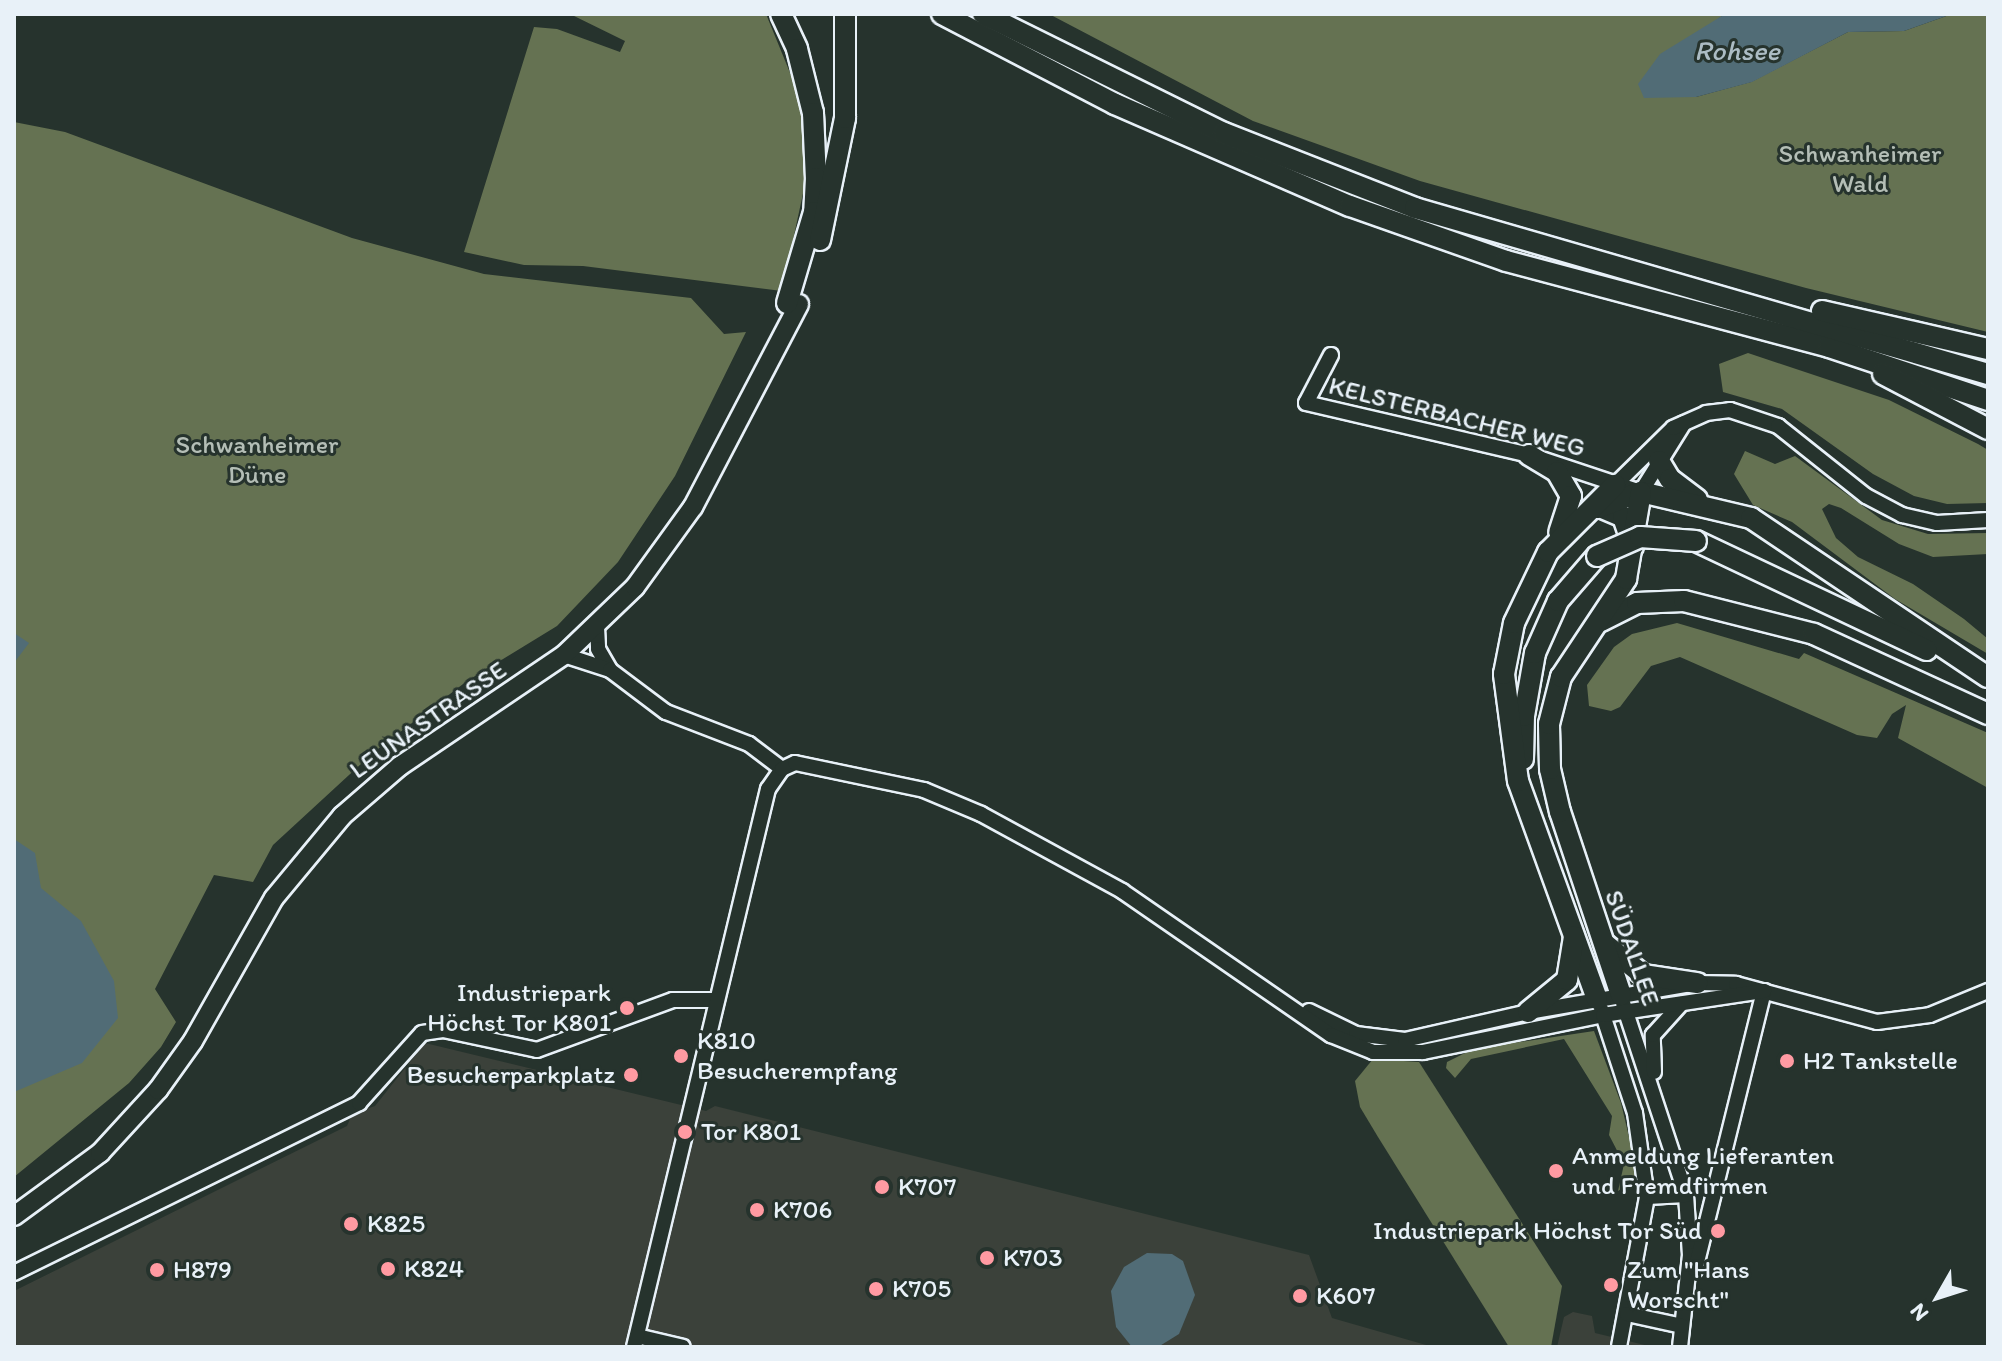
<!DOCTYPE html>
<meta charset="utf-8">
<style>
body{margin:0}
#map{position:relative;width:2002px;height:1361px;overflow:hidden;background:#26332d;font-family:Itim,sans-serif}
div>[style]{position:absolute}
.built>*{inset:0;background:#3b413a}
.green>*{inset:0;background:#657252}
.water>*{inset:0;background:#516c76}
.roads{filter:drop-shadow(2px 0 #e8f1f8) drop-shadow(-2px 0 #e8f1f8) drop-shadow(0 2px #e8f1f8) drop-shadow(0 -2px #e8f1f8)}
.minor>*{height:14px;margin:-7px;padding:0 7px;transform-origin:7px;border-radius:7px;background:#26332d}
.major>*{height:18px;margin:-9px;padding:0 9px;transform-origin:9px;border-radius:9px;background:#26332d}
.highway>*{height:20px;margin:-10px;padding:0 10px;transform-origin:10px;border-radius:10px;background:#26332d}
.bridges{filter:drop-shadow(2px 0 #e8f1f8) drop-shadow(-2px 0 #e8f1f8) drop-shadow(0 2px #e8f1f8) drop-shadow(0 -2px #e8f1f8)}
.highway-bridge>*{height:20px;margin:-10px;padding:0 10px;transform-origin:10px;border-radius:10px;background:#26332d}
.dots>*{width:22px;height:22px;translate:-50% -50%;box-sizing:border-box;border:4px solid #26332d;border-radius:50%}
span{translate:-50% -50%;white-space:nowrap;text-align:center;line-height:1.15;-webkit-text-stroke:6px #26332d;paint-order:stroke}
.park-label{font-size:26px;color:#b4beb6}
.street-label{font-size:26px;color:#e8f1f8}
.poi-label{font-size:26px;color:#e8f1f8}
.right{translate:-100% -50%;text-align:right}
.left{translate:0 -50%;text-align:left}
.water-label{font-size:28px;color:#acbcc4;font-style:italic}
.frame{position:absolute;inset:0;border:16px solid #e8f1f8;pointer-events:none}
.north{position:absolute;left:1898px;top:1257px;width:80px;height:80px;-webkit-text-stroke:6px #26332d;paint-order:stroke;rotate:231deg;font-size:22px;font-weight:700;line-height:32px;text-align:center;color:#e8f1f8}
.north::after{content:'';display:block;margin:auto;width:28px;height:36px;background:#e8f1f8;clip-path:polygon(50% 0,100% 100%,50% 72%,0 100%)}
</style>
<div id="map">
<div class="built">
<i style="clip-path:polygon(425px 1043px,706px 1111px,715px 1106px,1309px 1255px,1332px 1318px,1433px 1347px,14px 1347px,14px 1291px,347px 1126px,352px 1114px,375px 1106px)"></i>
<i style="clip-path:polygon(1573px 1312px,1592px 1316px,1595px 1333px,1653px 1347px,1557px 1347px,1564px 1317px)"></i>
</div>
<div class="green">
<i style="clip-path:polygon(570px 14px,766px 14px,804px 107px,807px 175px,782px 291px,583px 266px,524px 265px,464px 252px,534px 27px,557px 29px,620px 52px,625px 41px)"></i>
<i style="clip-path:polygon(1049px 14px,1725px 14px,1704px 29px,1696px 97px,1751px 82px,1848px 32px,1904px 31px,1952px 14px,1988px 14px,1988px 332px,1806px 288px,1420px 181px,1253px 121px)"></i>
<i style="clip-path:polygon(14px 122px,65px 132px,352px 238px,484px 274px,691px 298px,724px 334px,746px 332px,675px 476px,618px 562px,557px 626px,467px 681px,374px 752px,273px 845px,253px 882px,214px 875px,155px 989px,176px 1022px,161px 1047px,129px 1083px,14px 1177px)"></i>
<i style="clip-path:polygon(1748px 353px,1889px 400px,1978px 444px,1988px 450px,1988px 503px,1947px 504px,1914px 496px,1873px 474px,1782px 409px,1723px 392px,1719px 364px)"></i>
<i style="clip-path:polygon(1745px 451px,1775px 464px,1795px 456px,1882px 520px,1928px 534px,1988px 533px,1988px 554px,1933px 557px,1899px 544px,1841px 508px,1829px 504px,1822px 509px,1836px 538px,1858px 557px,1913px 584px,1964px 619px,1988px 639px,1988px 654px,1895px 599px,1792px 522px,1753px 505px,1734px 474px)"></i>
<i style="clip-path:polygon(1677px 623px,1799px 659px,1804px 653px,1988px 733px,1988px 788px,1898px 738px,1906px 705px,1892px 714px,1877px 738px,1857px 735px,1680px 657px,1651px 666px,1620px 707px,1611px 711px,1589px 706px,1587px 685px,1614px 647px,1632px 634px)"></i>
<i style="clip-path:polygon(1594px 1031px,1621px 1103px,1634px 1158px,1636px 1179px,1618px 1191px,1624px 1164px,1609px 1135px,1612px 1116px,1564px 1039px,1471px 1059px,1455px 1078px,1446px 1068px,1447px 1062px,1473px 1049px)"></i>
<i style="clip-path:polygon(1373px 1059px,1419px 1062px,1562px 1286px,1551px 1347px,1509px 1347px,1378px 1137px,1360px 1107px,1355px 1081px)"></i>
</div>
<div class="water">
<i style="clip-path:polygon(1725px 14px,1952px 14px,1904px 31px,1848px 32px,1752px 82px,1696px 97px,1644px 98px,1638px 84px,1660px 54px)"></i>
<i style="clip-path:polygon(14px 633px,29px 643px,14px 663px)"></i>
<i style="clip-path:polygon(14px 839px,35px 853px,41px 888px,81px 921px,114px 981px,118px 1018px,82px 1063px,14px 1092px)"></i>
<i style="clip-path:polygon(1147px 1253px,1172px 1254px,1183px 1261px,1195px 1295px,1179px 1334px,1158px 1347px,1132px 1347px,1116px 1327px,1111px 1291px,1124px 1267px)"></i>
</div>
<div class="roads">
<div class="minor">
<i style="left:1331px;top:355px;width:54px;rotate:117.5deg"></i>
<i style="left:1306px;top:403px;width:229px;rotate:13.1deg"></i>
<i style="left:1529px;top:455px;width:118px;rotate:18.3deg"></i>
<i style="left:1641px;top:492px;width:81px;rotate:-58.1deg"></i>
<i style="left:1615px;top:485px;width:81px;rotate:-44.5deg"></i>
<i style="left:1673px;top:428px;width:36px;rotate:-24deg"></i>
<i style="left:1706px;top:413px;width:24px;rotate:-7deg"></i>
<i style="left:1730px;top:410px;width:51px;rotate:18.4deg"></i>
<i style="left:1778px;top:426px;width:112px;rotate:38.5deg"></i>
<i style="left:1866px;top:496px;width:41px;rotate:27.8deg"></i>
<i style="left:1902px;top:515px;width:36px;rotate:13deg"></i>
<i style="left:1937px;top:523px;width:51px;rotate:-3.4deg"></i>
<i style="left:597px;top:627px;width:22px;rotate:87deg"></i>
<i style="left:598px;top:649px;width:24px;rotate:60deg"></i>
<i style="left:564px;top:655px;width:48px;rotate:18.1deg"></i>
<i style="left:610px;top:670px;width:70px;rotate:36.9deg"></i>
<i style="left:666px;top:712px;width:89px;rotate:21.1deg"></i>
<i style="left:749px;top:744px;width:41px;rotate:37.1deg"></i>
<i style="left:1623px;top:1003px;width:202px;rotate:71.8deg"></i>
<i style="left:1686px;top:1195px;width:60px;rotate:86.2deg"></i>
<i style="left:1690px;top:1255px;width:93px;rotate:96.2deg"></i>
<i style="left:1601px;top:1009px;width:109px;rotate:71.9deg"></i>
<i style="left:1635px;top:1113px;width:85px;rotate:81.9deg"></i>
<i style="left:1647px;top:1197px;width:153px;rotate:100.6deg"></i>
<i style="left:1309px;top:1011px;width:52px;rotate:26.1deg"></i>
<i style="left:1356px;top:1034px;width:49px;rotate:7deg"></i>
<i style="left:1405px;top:1040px;width:126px;rotate:-12.8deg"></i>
<i style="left:1528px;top:1012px;width:171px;rotate:-9.7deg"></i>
<i style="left:1697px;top:983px;width:39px;rotate:1deg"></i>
<i style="left:1736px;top:984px;width:146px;rotate:15.1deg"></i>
<i style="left:1877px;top:1022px;width:53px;rotate:-7.5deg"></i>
<i style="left:1930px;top:1015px;width:63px;rotate:-22.5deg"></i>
<i style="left:1654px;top:1072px;width:37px;rotate:-92deg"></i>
<i style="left:1653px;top:1035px;width:42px;rotate:-47.9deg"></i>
<i style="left:1647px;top:1197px;width:39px;rotate:-3deg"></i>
<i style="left:1695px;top:1270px;width:287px;rotate:-76.1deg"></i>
<i style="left:14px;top:1273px;width:385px;rotate:-26.2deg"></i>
<i style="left:359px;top:1103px;width:94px;rotate:-48deg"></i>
<i style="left:422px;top:1033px;width:21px;rotate:-8deg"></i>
<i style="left:443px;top:1030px;width:96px;rotate:12deg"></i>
<i style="left:537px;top:1050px;width:145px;rotate:-20.2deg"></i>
<i style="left:673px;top:1000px;width:42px"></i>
<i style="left:1627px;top:1314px;width:56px;rotate:12.3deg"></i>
<i style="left:637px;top:1336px;width:47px;rotate:13.4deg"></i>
<i style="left:634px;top:1347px;width:574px;rotate:-76.5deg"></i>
<i style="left:768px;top:789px;width:24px;rotate:-55deg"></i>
<i style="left:782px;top:769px;width:14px;rotate:-25deg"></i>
<i style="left:795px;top:763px;width:132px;rotate:11.8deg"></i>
<i style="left:924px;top:790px;width:62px;rotate:22.8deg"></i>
<i style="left:981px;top:814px;width:161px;rotate:28.6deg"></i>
<i style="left:1122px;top:891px;width:254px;rotate:34.6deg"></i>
<i style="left:1331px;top:1035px;width:45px;rotate:22deg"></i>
<i style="left:1373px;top:1052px;width:50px"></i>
<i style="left:1423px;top:1052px;width:184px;rotate:-11.6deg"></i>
<i style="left:1603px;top:1015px;width:163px;rotate:-8.5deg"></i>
</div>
<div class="major">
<i style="left:14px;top:1216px;width:107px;rotate:-36.2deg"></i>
<i style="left:100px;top:1153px;width:86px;rotate:-47.4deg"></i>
<i style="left:158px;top:1090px;width:60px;rotate:-54.5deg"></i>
<i style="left:193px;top:1041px;width:164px;rotate:-60.5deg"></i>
<i style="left:274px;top:898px;width:107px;rotate:-50.3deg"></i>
<i style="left:342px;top:816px;width:77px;rotate:-40.8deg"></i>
<i style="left:400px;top:766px;width:198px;rotate:-34.1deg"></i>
<i style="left:564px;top:655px;width:98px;rotate:-43.8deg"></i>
<i style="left:635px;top:587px;width:99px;rotate:-54.1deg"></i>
<i style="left:693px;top:507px;width:229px;rotate:-62.4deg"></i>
</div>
<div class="highway">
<i style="left:781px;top:14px;width:38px;rotate:65deg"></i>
<i style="left:797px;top:49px;width:66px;rotate:76deg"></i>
<i style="left:813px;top:113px;width:65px;rotate:87.4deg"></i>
<i style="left:816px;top:178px;width:34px;rotate:93deg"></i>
<i style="left:814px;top:212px;width:95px;rotate:106.5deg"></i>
<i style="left:942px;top:14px;width:195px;rotate:27.5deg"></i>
<i style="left:1115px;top:104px;width:256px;rotate:23.5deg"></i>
<i style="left:1350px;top:206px;width:165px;rotate:19.4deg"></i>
<i style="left:1506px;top:261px;width:334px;rotate:14.9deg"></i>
<i style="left:1829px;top:347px;width:168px;rotate:18.4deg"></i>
<i style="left:983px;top:14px;width:269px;rotate:26.3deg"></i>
<i style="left:1224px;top:133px;width:205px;rotate:21.4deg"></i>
<i style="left:1415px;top:208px;width:597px;rotate:16.16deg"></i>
<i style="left:820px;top:240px;width:125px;rotate:-78.4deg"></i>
<i style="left:845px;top:118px;width:104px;rotate:-90deg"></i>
<i style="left:1822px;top:311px;width:170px;rotate:12.9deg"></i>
<i style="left:1883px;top:374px;width:119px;rotate:27.6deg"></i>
<i style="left:1529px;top:455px;width:33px;rotate:31deg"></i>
<i style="left:1557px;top:472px;width:28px;rotate:60deg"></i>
<i style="left:1571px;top:496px;width:38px;rotate:108deg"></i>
<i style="left:1659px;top:461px;width:21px;rotate:59deg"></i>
<i style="left:1670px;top:479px;width:34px;rotate:37deg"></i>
<i style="left:1600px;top:507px;width:25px;rotate:23deg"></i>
<i style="left:1623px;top:517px;width:31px;rotate:71deg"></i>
<i style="left:1597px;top:508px;width:47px;rotate:-20deg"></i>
<i style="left:1641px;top:492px;width:113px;rotate:13.3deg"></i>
<i style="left:1751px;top:518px;width:285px;rotate:33.9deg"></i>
<i style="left:1696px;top:541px;width:255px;rotate:25.3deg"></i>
<i style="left:1601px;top:621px;width:40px;rotate:-26.6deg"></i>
<i style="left:1637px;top:603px;width:47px;rotate:-2.4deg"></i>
<i style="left:1684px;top:601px;width:134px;rotate:14.2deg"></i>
<i style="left:1814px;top:634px;width:192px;rotate:24.7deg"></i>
<i style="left:1523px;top:759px;width:43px;rotate:-88.7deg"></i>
<i style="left:1524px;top:716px;width:64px;rotate:-80.1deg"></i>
<i style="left:1535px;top:653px;width:57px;rotate:-66.1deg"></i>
<i style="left:1558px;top:601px;width:60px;rotate:-49.1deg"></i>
<i style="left:1605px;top:944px;width:49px;rotate:39.2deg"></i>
<i style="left:1643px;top:975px;width:55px;rotate:8.4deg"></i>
<i style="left:1621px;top:995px;width:193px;rotate:-108.4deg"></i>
<i style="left:1560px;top:812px;width:44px;rotate:-103.1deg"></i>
<i style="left:1550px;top:769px;width:45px;rotate:-91.3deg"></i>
<i style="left:1549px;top:724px;width:49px;rotate:-75.7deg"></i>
<i style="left:1561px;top:677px;width:118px;rotate:-56.4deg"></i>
<i style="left:1626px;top:579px;width:88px;rotate:-80.2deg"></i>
<i style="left:1597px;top:999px;width:232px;rotate:-109.9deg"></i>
<i style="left:1518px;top:781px;width:108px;rotate:-97.5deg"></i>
<i style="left:1504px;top:674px;width:52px;rotate:-78.9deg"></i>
<i style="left:1514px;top:623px;width:79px;rotate:-64.4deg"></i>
<i style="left:1548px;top:552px;width:95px;rotate:-45deg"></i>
<i style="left:1528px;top:1012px;width:50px;rotate:-39.4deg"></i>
<i style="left:1567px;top:980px;width:44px;rotate:-80.8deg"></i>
</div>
</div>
<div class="bridges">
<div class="highway-bridge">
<i style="left:1597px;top:556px;width:47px;rotate:-23.8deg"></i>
<i style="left:1640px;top:537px;width:56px;rotate:4.1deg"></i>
</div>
</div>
<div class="dots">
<i style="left:627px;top:1008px;background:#ff9aa2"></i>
<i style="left:681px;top:1056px;background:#ff9aa2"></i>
<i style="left:1787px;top:1061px;background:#ff9aa2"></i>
<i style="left:631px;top:1075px;background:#ff9aa2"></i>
<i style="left:685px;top:1132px;background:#ff9aa2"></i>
<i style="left:1556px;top:1171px;background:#ff9aa2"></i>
<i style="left:882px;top:1187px;background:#ff9aa2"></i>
<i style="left:757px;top:1210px;background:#ff9aa2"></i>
<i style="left:351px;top:1224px;background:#ff9aa2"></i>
<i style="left:1718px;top:1231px;background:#ff9aa2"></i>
<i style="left:987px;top:1258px;background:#ff9aa2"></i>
<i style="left:388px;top:1269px;background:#ff9aa2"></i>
<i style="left:157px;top:1270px;background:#ff9aa2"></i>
<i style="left:1611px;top:1285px;background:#ff9aa2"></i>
<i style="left:876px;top:1289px;background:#ff9aa2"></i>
<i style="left:1300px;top:1296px;background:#ff9aa2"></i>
</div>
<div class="park-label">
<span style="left:1860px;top:169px">Schwanheimer<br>Wald</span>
<span style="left:257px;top:460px">Schwanheimer<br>Düne</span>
</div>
<div class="street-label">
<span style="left:1457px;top:417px;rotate:14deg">KELSTERBACHER WEG</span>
<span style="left:428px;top:720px;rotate:-35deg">LEUNASTRASSE</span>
<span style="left:1632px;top:948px;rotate:71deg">SÜDALLEE</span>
</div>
<div class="poi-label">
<span class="right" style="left:611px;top:1008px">Industriepark<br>Höchst Tor K801</span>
<span class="left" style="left:697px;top:1056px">K810<br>Besucherempfang</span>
<span class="left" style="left:1803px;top:1061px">H2 Tankstelle</span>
<span class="right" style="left:615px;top:1075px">Besucherparkplatz</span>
<span class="left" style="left:701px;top:1132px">Tor K801</span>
<span class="left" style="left:1572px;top:1171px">Anmeldung Lieferanten<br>und Fremdfirmen</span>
<span class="left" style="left:898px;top:1187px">K707</span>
<span class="left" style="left:773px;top:1210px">K706</span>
<span class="left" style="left:367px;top:1224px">K825</span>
<span class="right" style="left:1702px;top:1231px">Industriepark Höchst Tor Süd</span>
<span class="left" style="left:1003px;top:1258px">K703</span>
<span class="left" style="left:404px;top:1269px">K824</span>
<span class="left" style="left:173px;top:1270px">H879</span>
<span class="left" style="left:1627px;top:1285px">Zum "Hans<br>Worscht"</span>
<span class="left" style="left:892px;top:1289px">K705</span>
<span class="left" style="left:1316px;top:1296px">K607</span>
</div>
<div class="water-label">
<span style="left:1737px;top:50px">Rohsee</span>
</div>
<div class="frame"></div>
<div class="north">N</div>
</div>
